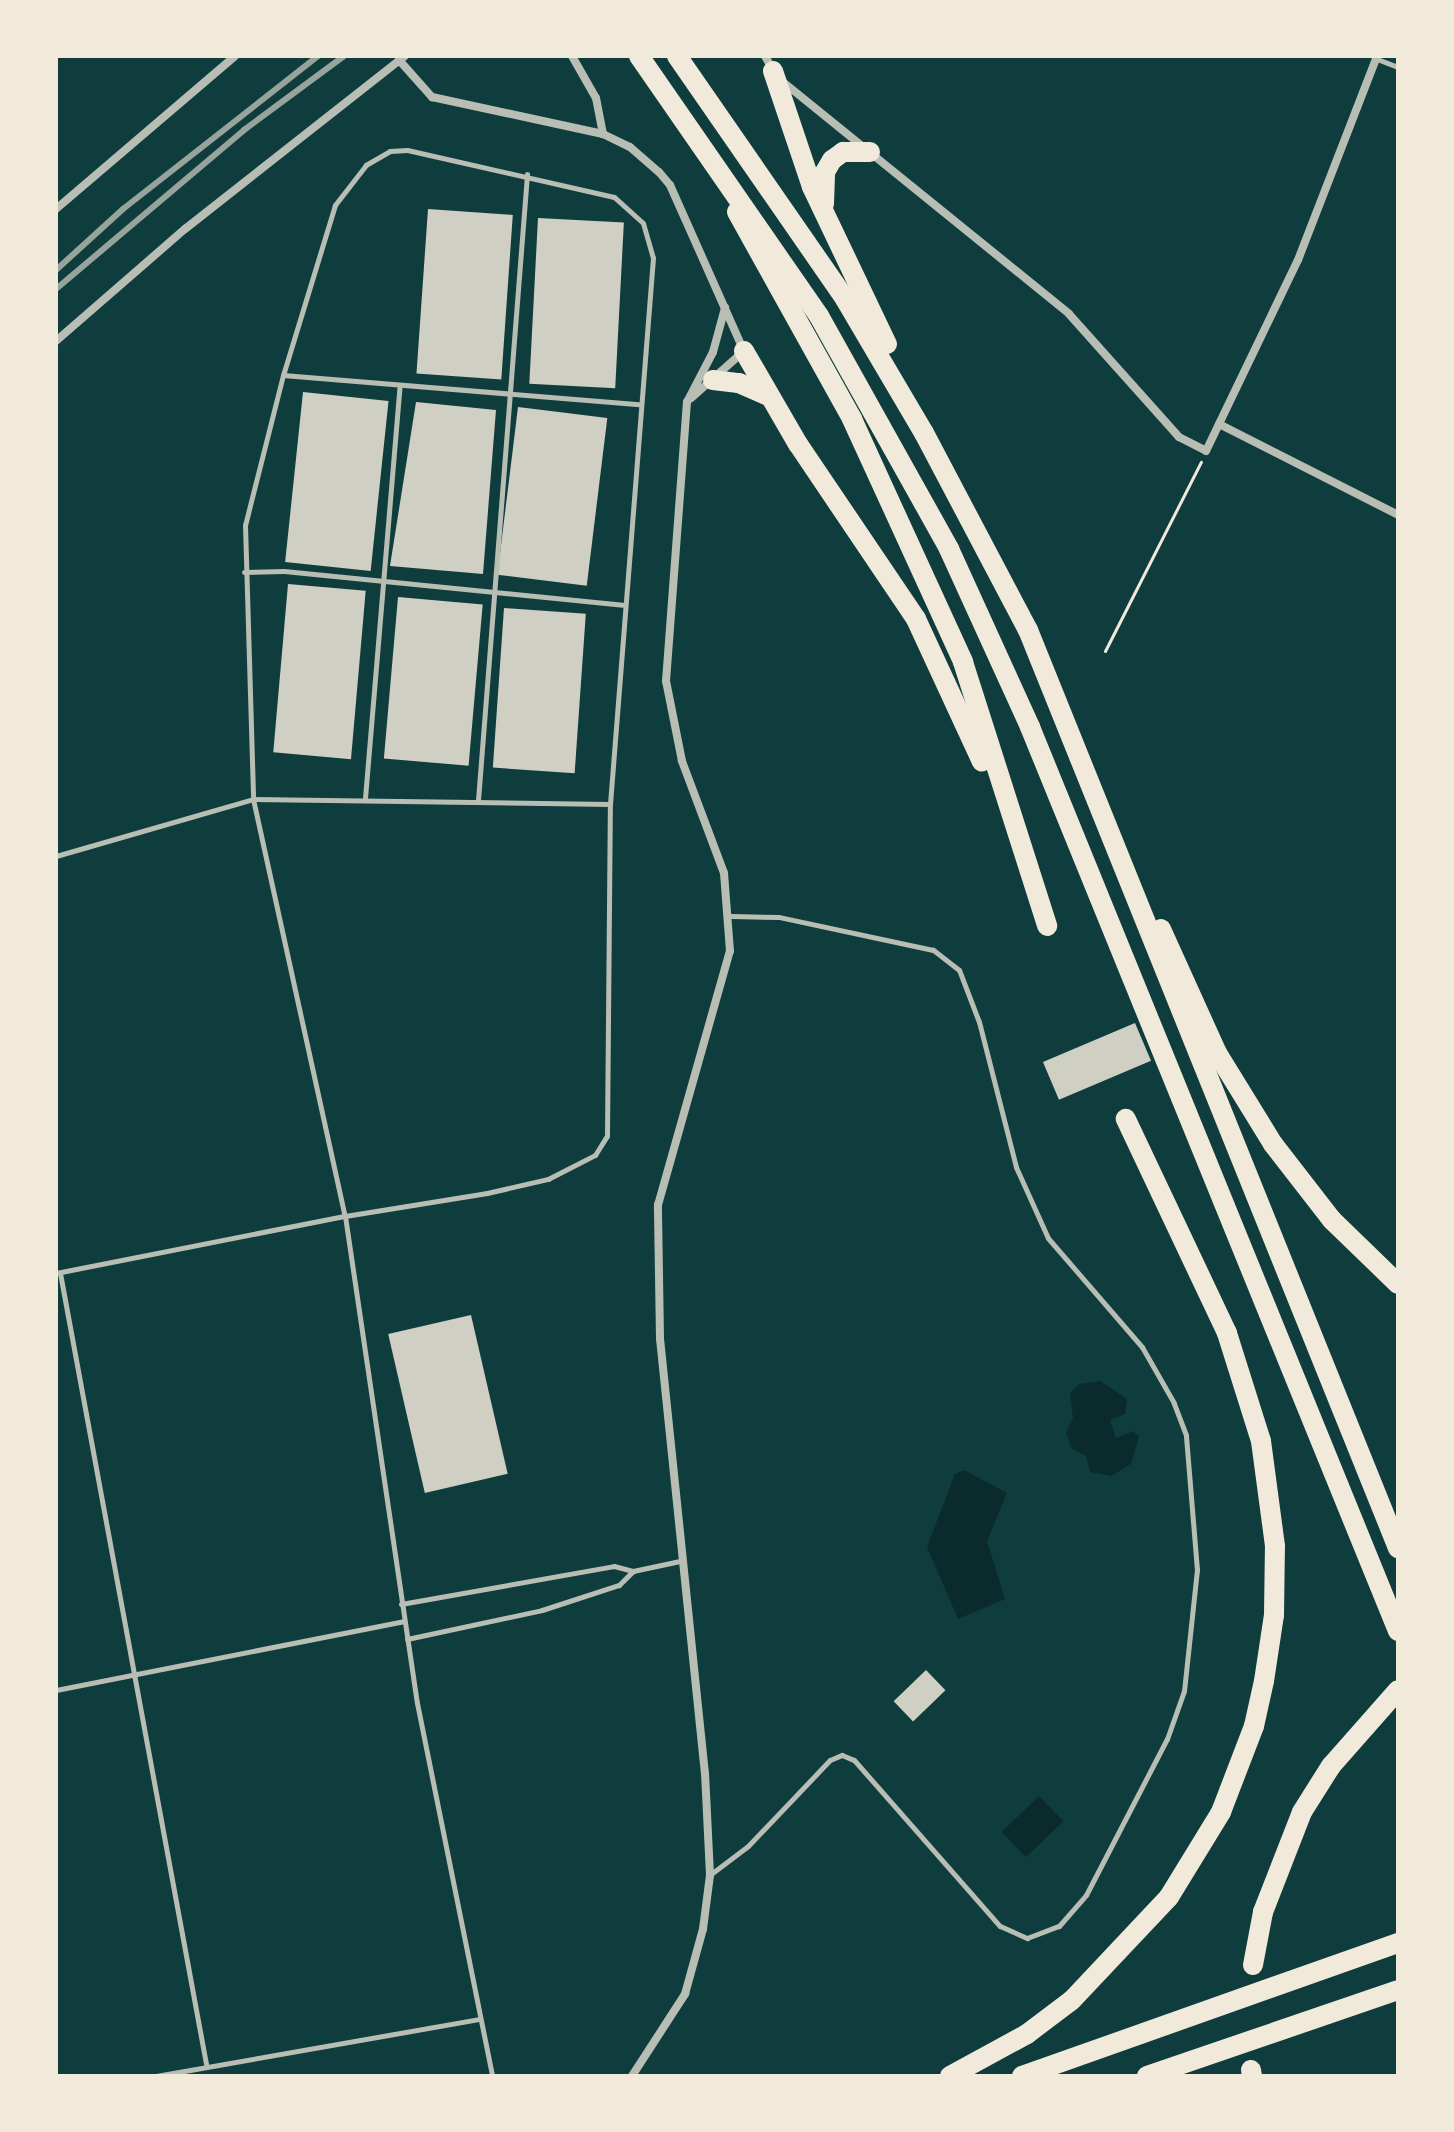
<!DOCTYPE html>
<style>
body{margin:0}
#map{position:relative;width:1454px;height:2132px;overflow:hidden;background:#0f3d3e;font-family:Ubuntu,sans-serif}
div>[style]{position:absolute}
.water>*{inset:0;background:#0a2a2b;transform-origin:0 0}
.building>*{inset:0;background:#cfcfc3;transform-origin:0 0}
.path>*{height:3px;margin:-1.5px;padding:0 1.5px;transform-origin:1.5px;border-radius:1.5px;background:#f1e9da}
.service>*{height:5px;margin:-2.5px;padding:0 2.5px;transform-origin:2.5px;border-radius:2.5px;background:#b8beb3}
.minor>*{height:8px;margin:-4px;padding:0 4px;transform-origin:4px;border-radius:4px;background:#b8beb3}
.motorway>*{height:20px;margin:-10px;padding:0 10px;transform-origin:10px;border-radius:10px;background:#f1e9da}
.rail>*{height:6px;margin:-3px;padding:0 3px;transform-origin:3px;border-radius:3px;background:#97a49c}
span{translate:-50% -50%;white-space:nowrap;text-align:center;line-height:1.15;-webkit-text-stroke:6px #f1e9da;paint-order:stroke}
.frame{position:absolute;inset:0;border:58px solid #f1e9da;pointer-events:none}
</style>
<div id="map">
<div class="water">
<i style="clip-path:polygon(1100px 1381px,1127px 1399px,1125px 1414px,1110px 1420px,1116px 1438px,1134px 1431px,1139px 1437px,1131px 1464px,1111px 1476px,1090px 1472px,1086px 1456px,1072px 1449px,1066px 1433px,1073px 1418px,1070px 1393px,1079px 1384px)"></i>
<i style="clip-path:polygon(964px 1470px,1007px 1493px,987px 1541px,1005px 1599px,958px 1619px,927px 1547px,955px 1474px)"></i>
<i style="left:1039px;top:1796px;width:35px;height:52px;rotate:46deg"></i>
</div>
<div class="building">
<i style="left:428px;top:209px;width:85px;height:165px;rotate:4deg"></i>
<i style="left:538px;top:218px;width:86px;height:166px;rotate:3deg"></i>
<i style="left:303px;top:392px;width:86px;height:171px;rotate:6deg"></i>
<i style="clip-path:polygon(416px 402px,496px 410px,483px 574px,390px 566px)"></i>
<i style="left:518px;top:407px;width:90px;height:169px;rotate:7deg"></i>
<i style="left:288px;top:584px;width:78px;height:169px;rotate:5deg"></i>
<i style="left:398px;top:597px;width:85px;height:162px;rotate:5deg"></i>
<i style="left:504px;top:608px;width:82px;height:160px;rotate:4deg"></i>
<i style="left:1135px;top:1023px;width:41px;height:100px;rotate:67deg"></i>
<i style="left:471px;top:1315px;width:163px;height:85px;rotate:77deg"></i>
<i style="left:926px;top:1670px;width:28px;height:45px;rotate:46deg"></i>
</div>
<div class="path">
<i style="left:1105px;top:651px;width:212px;rotate:-63.1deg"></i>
</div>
<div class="service">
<i style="left:1377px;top:59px;width:22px;rotate:21deg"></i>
<i style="left:283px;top:375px;width:357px;rotate:4.7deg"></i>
<i style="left:244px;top:572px;width:40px;rotate:-1.4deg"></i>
<i style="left:284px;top:571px;width:340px;rotate:5.7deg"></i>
<i style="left:365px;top:798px;width:414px;rotate:-85.2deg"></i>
<i style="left:478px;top:800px;width:628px;rotate:-85.52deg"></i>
<i style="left:56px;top:856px;width:205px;rotate:-16.1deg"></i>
<i style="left:253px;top:799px;width:357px;rotate:0.8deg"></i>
<i style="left:56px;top:1273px;width:295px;rotate:-11.2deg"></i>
<i style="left:345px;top:1216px;width:144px;rotate:-9.2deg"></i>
<i style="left:487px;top:1193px;width:63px;rotate:-12.9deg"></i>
<i style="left:548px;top:1179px;width:53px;rotate:-27.1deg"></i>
<i style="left:595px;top:1155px;width:22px;rotate:-58deg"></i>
<i style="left:607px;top:1136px;width:332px;rotate:-89.5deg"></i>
<i style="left:610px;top:804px;width:548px;rotate:-85.5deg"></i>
<i style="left:653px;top:258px;width:36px;rotate:-106deg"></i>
<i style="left:643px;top:223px;width:39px;rotate:-138deg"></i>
<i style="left:614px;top:197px;width:212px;rotate:-167.2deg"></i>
<i style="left:407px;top:150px;width:17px;rotate:177deg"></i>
<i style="left:390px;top:151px;width:28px;rotate:150deg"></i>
<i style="left:366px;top:165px;width:51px;rotate:127.8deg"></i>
<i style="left:335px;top:205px;width:178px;rotate:107deg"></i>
<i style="left:283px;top:375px;width:155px;rotate:104.2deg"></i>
<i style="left:245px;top:525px;width:274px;rotate:88.3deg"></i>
<i style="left:253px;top:799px;width:427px;rotate:77.6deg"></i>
<i style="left:345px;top:1216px;width:492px;rotate:81.6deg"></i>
<i style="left:417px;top:1703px;width:380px;rotate:78.6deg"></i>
<i style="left:60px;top:1273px;width:804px;rotate:79.54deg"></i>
<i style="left:401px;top:1604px;width:216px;rotate:-10.1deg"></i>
<i style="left:614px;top:1566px;width:20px;rotate:15deg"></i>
<i style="left:633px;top:1571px;width:48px;rotate:-12deg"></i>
<i style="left:407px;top:1639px;width:138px;rotate:-12.1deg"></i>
<i style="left:542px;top:1610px;width:81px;rotate:-18deg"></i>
<i style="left:619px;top:1585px;width:20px;rotate:-45deg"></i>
<i style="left:56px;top:1690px;width:354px;rotate:-11.2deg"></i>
<i style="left:711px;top:1874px;width:46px;rotate:-37.1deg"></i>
<i style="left:748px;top:1846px;width:119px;rotate:-46.4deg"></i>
<i style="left:830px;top:1760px;width:13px;rotate:-23deg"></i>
<i style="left:842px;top:1755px;width:13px;rotate:23deg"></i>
<i style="left:854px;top:1760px;width:221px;rotate:48.7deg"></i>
<i style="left:1000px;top:1926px;width:30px;rotate:24deg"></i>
<i style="left:1027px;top:1938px;width:34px;rotate:-21deg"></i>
<i style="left:1059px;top:1926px;width:41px;rotate:-48.9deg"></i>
<i style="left:1086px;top:1895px;width:176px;rotate:-62.6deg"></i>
<i style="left:1167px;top:1739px;width:51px;rotate:-70.5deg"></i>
<i style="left:1184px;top:1691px;width:122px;rotate:-83.9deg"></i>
<i style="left:1197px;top:1570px;width:135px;rotate:-94.7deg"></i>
<i style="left:1186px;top:1435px;width:34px;rotate:-111deg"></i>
<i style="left:1174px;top:1403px;width:64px;rotate:-119.7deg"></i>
<i style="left:1142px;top:1347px;width:144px;rotate:-130.8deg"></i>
<i style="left:1048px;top:1238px;width:78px;rotate:-114.3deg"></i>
<i style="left:1016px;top:1167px;width:150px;rotate:-104.3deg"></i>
<i style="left:979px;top:1022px;width:56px;rotate:-111deg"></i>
<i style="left:959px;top:970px;width:33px;rotate:-142deg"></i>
<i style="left:933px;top:950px;width:157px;rotate:-167.9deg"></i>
<i style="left:779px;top:917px;width:48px;rotate:-178.8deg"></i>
<i style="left:156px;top:2076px;width:329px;rotate:-10deg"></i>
</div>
<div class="minor">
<i style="left:572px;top:56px;width:48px;rotate:60.3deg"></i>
<i style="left:596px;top:98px;width:37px;rotate:79deg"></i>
<i style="left:765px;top:56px;width:18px;rotate:61deg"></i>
<i style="left:399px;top:60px;width:50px;rotate:48.3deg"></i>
<i style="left:432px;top:97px;width:175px;rotate:12.2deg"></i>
<i style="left:603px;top:134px;width:30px;rotate:26deg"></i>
<i style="left:630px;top:147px;width:38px;rotate:41deg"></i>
<i style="left:659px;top:172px;width:17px;rotate:50deg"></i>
<i style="left:670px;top:185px;width:182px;rotate:66deg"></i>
<i style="left:744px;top:351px;width:71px;rotate:138.4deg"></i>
<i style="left:783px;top:82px;width:368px;rotate:39deg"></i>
<i style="left:1069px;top:314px;width:165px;rotate:48.2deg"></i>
<i style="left:1179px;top:437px;width:30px;rotate:27deg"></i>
<i style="left:1206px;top:451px;width:212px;rotate:-64.3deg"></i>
<i style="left:1298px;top:260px;width:219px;rotate:-68.8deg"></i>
<i style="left:56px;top:209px;width:235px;rotate:-40.5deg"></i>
<i style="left:56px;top:341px;width:171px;rotate:-41deg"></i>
<i style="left:185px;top:229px;width:280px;rotate:-38.2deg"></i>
<i style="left:1219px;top:424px;width:201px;rotate:26.9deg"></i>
<i style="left:632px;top:2076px;width:98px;rotate:-57.1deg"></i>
<i style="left:685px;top:1994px;width:67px;rotate:-74.5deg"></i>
<i style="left:703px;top:1929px;width:54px;rotate:-82.6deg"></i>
<i style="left:710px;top:1875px;width:101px;rotate:-92.8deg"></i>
<i style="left:705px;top:1774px;width:437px;rotate:-95.9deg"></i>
<i style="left:660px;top:1339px;width:134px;rotate:-90.9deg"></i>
<i style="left:658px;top:1205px;width:264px;rotate:-74.2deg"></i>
<i style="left:730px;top:951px;width:78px;rotate:-94.4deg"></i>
<i style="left:724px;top:873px;width:120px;rotate:-110.6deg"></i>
<i style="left:682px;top:761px;width:82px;rotate:-101.3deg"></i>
<i style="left:666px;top:681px;width:280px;rotate:-85.7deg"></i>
<i style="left:687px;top:402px;width:56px;rotate:-62.5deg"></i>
<i style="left:713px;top:352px;width:46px;rotate:-74.7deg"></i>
</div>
<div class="motorway">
<i style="left:639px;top:56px;width:316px;rotate:55.3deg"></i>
<i style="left:819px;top:316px;width:267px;rotate:60.8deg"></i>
<i style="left:949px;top:549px;width:196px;rotate:65.5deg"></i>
<i style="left:1030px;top:727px;width:976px;rotate:67.85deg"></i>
<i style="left:677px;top:56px;width:295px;rotate:55.3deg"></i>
<i style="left:845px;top:299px;width:156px;rotate:59.5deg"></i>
<i style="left:924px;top:433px;width:223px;rotate:62.2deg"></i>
<i style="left:1028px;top:630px;width:990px;rotate:68.05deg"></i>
<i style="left:773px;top:71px;width:122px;rotate:71.4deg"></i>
<i style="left:812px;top:187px;width:174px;rotate:64.5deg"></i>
<i style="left:824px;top:204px;width:32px;rotate:-88deg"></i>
<i style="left:825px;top:172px;width:14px;rotate:-60deg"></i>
<i style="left:832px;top:160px;width:14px;rotate:-36deg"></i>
<i style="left:843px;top:152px;width:27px"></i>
<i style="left:737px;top:212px;width:237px;rotate:60.9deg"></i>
<i style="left:852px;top:419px;width:267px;rotate:65.4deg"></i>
<i style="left:963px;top:662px;width:277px;rotate:72.3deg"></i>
<i style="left:744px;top:351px;width:108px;rotate:59.9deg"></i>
<i style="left:798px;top:444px;width:211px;rotate:56deg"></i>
<i style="left:916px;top:619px;width:157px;rotate:65.2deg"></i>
<i style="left:713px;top:380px;width:26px;rotate:7deg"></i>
<i style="left:739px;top:383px;width:30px;rotate:24deg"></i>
<i style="left:1161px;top:929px;width:136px;rotate:65.7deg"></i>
<i style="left:1217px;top:1053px;width:107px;rotate:58.4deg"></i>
<i style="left:1273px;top:1144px;width:96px;rotate:52.2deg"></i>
<i style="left:1332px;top:1220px;width:92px;rotate:44.1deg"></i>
<i style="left:1253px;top:1965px;width:54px;rotate:-79.3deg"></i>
<i style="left:1263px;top:1912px;width:107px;rotate:-68.7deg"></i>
<i style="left:1302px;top:1812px;width:54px;rotate:-57.8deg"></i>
<i style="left:1331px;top:1766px;width:101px;rotate:-48.6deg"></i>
<i style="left:1251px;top:2070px;width:6px;rotate:81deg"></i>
<i style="left:950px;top:2076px;width:88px;rotate:-28.6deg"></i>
<i style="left:1027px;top:2034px;width:56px;rotate:-37.1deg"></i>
<i style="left:1072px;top:2000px;width:141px;rotate:-46.7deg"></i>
<i style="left:1169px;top:1897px;width:100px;rotate:-58.5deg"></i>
<i style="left:1221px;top:1812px;width:92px;rotate:-69deg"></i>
<i style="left:1254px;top:1726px;width:46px;rotate:-77.5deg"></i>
<i style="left:1264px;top:1681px;width:67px;rotate:-81.4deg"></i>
<i style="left:1274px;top:1615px;width:69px;rotate:-89.2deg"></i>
<i style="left:1275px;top:1546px;width:106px;rotate:-97.6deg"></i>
<i style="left:1261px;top:1441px;width:113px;rotate:-107.5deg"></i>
<i style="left:1227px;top:1333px;width:237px;rotate:-115.3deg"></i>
<i style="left:1022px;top:2076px;width:399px;rotate:-19.5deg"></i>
<i style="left:1147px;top:2076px;width:265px;rotate:-18.9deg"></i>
</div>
<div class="rail">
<i style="left:56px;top:270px;width:91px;rotate:-42.3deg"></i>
<i style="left:123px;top:209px;width:248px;rotate:-38.1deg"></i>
<i style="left:56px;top:289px;width:246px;rotate:-40.2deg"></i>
<i style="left:244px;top:130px;width:124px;rotate:-36.5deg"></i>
</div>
<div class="frame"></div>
</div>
